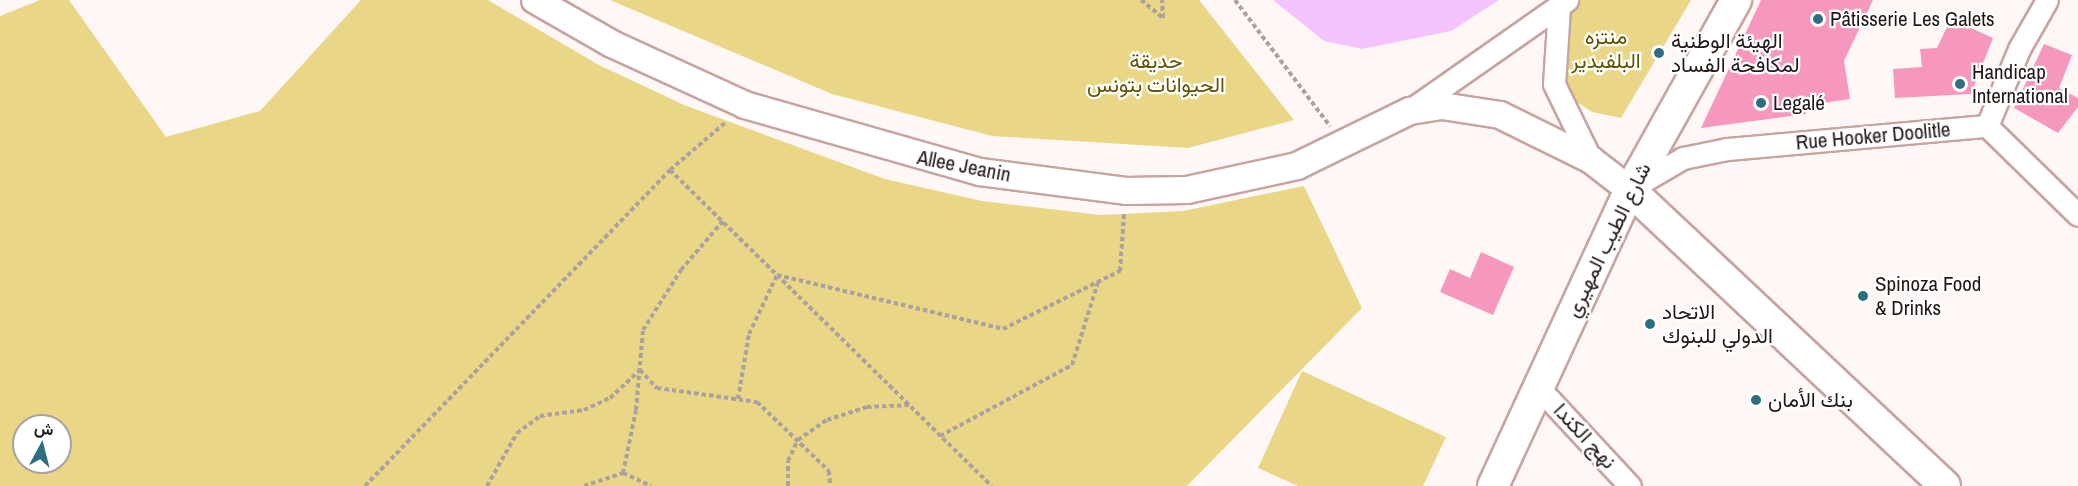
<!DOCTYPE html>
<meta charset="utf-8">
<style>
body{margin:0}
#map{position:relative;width:2078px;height:486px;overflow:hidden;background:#fef7f6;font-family:"Archivo Narrow",Vazirmatn,sans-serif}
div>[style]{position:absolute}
.green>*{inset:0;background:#e9d787}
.water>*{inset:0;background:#f4c2fd}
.building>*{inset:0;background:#f698bd}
.path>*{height:4px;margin-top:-2px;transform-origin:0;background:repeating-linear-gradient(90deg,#aaa1a0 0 4.5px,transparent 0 7.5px)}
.roads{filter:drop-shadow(2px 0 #c6a5a0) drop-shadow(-2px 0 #c6a5a0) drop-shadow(0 2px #c6a5a0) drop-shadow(0 -2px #c6a5a0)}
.minor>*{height:21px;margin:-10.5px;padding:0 10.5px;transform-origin:10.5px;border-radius:10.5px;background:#fff}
.tertiary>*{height:26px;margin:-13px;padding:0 13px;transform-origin:13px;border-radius:13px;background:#fff}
.secondary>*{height:30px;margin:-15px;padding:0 15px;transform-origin:15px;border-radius:15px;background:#fff}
.dots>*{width:16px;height:16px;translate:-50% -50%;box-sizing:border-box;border:3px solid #fff;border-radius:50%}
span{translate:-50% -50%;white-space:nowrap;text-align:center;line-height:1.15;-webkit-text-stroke:4.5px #fff;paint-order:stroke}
.poi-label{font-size:21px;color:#241817}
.left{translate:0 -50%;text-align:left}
.park-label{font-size:21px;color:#615303}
.street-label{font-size:21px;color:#241817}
.north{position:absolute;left:12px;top:414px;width:60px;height:60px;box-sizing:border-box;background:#fff;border:2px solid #a7a3a2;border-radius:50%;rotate:7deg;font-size:16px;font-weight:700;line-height:24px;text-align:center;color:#241817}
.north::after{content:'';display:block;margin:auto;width:21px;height:27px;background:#2d6f81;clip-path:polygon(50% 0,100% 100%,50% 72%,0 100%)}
</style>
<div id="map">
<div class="green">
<i style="clip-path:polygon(evenodd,40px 0,69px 0,166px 137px,260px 111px,361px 0,488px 0,599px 65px,684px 105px,885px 179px,982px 201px,1101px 215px,1183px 211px,1304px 186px,1362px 308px,1187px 486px,0 486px,0 16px,40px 0,24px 426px,60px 426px,60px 462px,24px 462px,24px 426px)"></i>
<i style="clip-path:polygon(610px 0,1199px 0,1294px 120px,1188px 148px,992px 136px,832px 94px)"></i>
<i style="clip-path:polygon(1549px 0,1691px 0,1621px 118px,1592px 112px,1566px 95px)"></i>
<i style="clip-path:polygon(1302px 371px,1446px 437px,1423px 486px,1298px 486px,1258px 468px)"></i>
</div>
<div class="water">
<i style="clip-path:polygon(1273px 0,1499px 0,1451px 31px,1362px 49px,1324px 41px)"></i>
</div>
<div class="building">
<i style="clip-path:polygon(1761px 0,1873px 0,1844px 61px,1850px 99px,1805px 106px,1806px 114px,1701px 128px)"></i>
<i style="clip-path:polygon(1962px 24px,1993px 38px,1971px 94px,1895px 98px,1893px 69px,1922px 67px,1920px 49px,1937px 48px,1948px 25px)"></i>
<i style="clip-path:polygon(2044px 44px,2072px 55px,2059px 88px,2078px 98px,2078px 107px,2058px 133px,2014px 108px)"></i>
<i style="clip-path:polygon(1481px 252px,1514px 267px,1493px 315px,1440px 292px,1450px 269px,1470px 278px)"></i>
</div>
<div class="path">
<i style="left:1141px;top:0;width:28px;rotate:39deg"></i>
<i style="left:1163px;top:18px;width:18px;rotate:-93deg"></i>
<i style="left:1235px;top:0;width:158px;rotate:53deg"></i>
<i style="left:670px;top:170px;width:451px;rotate:44.5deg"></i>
<i style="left:738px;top:399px;width:66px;rotate:-80.4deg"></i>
<i style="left:749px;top:334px;width:65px;rotate:-64.6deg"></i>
<i style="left:777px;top:275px;width:232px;rotate:13.4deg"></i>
<i style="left:1003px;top:329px;width:131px;rotate:-26.4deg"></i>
<i style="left:1120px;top:271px;width:57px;rotate:-86deg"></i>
<i style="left:940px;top:436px;width:150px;rotate:-28.3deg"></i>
<i style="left:1072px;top:365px;width:87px;rotate:-72.6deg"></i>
<i style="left:623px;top:473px;width:64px;rotate:-78.3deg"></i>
<i style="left:636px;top:410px;width:80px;rotate:-85deg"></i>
<i style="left:643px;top:330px;width:71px;rotate:-57.7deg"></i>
<i style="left:681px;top:270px;width:65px;rotate:-49.4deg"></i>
<i style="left:365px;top:486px;width:439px;rotate:-46deg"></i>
<i style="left:670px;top:170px;width:74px;rotate:-40.6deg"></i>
<i style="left:487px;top:486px;width:61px;rotate:-60.5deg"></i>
<i style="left:517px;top:433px;width:29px;rotate:-36deg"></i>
<i style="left:540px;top:416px;width:44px;rotate:-7.8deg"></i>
<i style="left:584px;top:410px;width:29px;rotate:-25deg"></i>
<i style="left:610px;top:398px;width:41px;rotate:-43deg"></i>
<i style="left:640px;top:370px;width:25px;rotate:47deg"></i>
<i style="left:657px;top:388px;width:101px;rotate:8deg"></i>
<i style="left:757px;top:402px;width:100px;rotate:43.8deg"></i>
<i style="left:829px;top:471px;width:15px;rotate:86deg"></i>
<i style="left:584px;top:486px;width:41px;rotate:-18.4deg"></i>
<i style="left:623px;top:473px;width:31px;rotate:25deg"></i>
<i style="left:788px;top:486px;width:25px;rotate:-90deg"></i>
<i style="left:788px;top:461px;width:23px;rotate:-65deg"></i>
<i style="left:798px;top:440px;width:35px;rotate:-35deg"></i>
<i style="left:827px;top:420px;width:42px;rotate:-18deg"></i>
<i style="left:867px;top:407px;width:43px;rotate:-2.7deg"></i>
</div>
<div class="roads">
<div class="minor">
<i style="left:1559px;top:7px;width:77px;rotate:93.7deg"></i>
<i style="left:1554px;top:84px;width:85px;rotate:64deg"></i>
<i style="left:1410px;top:110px;width:192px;rotate:-35deg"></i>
<i style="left:1987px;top:126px;width:83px;rotate:-67.4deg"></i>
<i style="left:2019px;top:49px;width:56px;rotate:-60.3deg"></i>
<i style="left:1987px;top:126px;width:127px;rotate:44.4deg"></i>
<i style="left:1635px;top:186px;width:56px;rotate:-30.3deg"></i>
<i style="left:1683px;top:158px;width:45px;rotate:-11.6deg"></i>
<i style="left:1727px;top:149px;width:261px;rotate:-5.1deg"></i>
<i style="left:1538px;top:387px;width:135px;rotate:47.1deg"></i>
</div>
<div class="tertiary">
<i style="left:535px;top:0;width:89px;rotate:29.7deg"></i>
<i style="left:612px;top:44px;width:146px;rotate:24.6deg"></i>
<i style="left:745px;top:105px;width:244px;rotate:15.9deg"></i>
<i style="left:980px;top:172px;width:147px;rotate:7.4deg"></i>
<i style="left:1126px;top:191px;width:61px;rotate:-0.9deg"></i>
<i style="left:1187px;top:190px;width:113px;rotate:-12.3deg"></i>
<i style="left:1297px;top:166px;width:126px;rotate:-26deg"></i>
<i style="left:1410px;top:111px;width:32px;rotate:-9deg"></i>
<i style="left:1442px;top:106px;width:59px;rotate:8.8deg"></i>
<i style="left:1500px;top:115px;width:102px;rotate:26.3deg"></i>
<i style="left:1591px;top:160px;width:49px;rotate:37.6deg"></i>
</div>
<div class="secondary">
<i style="left:1630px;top:190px;width:432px;rotate:43.2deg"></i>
<i style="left:1493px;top:486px;width:326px;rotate:-65.2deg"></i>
<i style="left:1630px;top:190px;width:218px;rotate:-60.8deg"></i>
</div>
</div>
<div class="dots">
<i style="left:1818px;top:19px;background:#2d6f81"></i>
<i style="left:1659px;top:53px;background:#2d6f81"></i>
<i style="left:1960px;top:84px;background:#2d6f81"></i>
<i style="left:1761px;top:103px;background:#2d6f81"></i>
<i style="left:1863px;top:296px;background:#2d6f81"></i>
<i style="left:1650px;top:324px;background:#2d6f81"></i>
<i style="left:1756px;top:400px;background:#2d6f81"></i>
</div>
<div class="poi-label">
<span class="left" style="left:1830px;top:19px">Pâtisserie Les Galets</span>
<span class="left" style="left:1671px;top:53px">الهيئة الوطنية<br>لمكافحة الفساد</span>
<span class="left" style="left:1972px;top:84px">Handicap<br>International</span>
<span class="left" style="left:1773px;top:103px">Legalé</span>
<span class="left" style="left:1875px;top:296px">Spinoza Food<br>&amp; Drinks</span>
<span class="left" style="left:1662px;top:324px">الاتحاد<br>الدولي للبنوك</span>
<span class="left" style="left:1768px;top:400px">بنك الأمان</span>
</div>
<div class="park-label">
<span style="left:1606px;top:49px">منتزه<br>البلفيدير</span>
<span style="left:1156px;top:73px">حديقة<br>الحيوانات بتونس</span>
</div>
<div class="street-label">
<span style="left:1873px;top:136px;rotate:-5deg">Rue Hooker Doolitle</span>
<span style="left:964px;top:166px;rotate:11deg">Allee Jeanin</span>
<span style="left:1608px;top:240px;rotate:-64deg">شارع الطيب المهيري</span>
<span style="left:1585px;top:436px;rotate:47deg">نهج الكندا</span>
</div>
<div class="north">ش</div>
</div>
